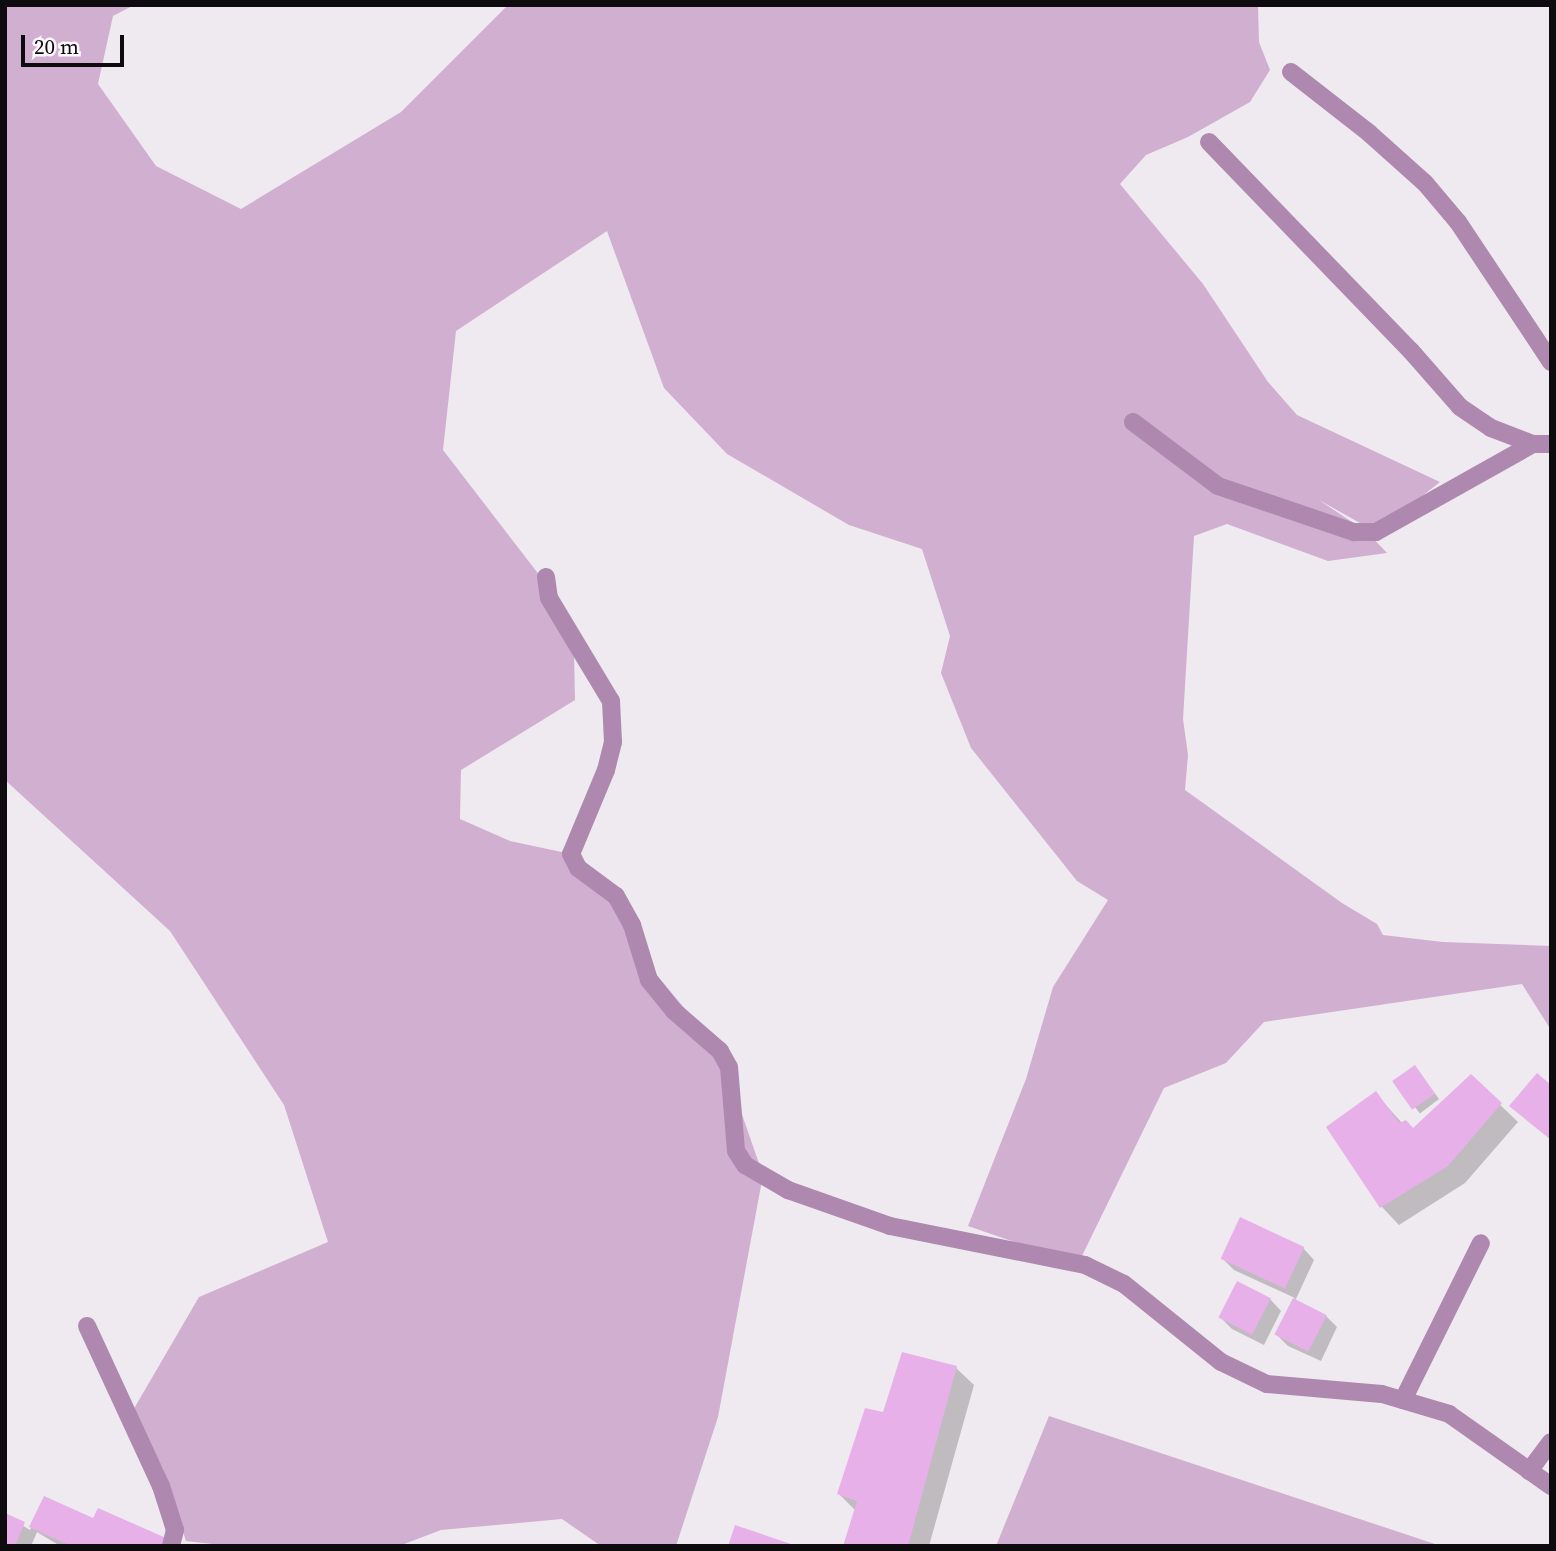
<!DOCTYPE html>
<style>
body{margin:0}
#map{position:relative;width:1556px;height:1551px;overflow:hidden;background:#efeaef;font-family:"Source Serif 4",serif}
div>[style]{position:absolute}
.green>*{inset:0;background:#d1afd1}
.shadow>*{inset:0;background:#0003;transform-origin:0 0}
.building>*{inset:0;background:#e7b0e9;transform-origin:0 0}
.minor>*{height:18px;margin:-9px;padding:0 9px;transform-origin:9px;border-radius:9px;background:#ae88af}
span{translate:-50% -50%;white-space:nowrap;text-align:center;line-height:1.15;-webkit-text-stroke:7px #fcf7fc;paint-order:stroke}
.frame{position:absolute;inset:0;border:7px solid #0d0b0d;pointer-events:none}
.scale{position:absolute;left:21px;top:35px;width:103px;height:32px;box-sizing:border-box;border:4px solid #0d0b0d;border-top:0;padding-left:9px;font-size:21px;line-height:24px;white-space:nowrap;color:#0d0b0d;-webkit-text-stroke:5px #fcf7fc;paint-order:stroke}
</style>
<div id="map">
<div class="green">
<i style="clip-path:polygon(5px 5px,134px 5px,113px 16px,98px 84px,156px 166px,241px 209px,401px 112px,508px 5px,1258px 5px,1259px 42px,1270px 70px,1250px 102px,1188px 137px,1146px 155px,1120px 184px,1203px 284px,1268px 382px,1297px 415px,1440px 482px,1376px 532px,1319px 500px,1367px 532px,1387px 553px,1328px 561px,1227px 524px,1194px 536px,1183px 719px,1188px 755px,1185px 790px,1342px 903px,1377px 924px,1383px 935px,1443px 942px,1551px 946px,1551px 1030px,1522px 984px,1264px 1022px,1226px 1063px,1164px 1088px,1078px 1264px,968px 1226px,1026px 1079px,1053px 987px,1108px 900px,1077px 881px,971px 748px,941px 673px,950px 636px,922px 549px,849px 525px,727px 454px,664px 388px,607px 231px,456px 331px,443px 450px,540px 576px,574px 652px,575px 700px,461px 770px,460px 819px,510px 841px,571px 854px,619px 902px,655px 973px,720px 1051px,763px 1175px,718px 1417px,676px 1546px,601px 1546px,562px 1519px,441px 1530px,399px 1546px,230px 1546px,186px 1541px,163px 1469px,132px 1412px,199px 1297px,328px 1242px,284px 1105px,170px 931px,5px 780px)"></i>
<i style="clip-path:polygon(1049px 1416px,1441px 1546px,996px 1546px)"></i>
</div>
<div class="shadow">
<i style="left:1415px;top:1067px;width:40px;height:24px;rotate:53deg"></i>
<i style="clip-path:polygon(1471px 1077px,1518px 1122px,1465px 1183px,1399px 1225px,1382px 1207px,1328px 1128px,1376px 1094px,1402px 1123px,1414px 1130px)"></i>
<i style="clip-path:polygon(1303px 1248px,1314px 1260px,1295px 1301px,1326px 1316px,1337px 1327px,1321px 1361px,1288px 1346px,1277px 1335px,1295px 1298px,1234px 1270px,1223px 1259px)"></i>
<i style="clip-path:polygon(1270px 1299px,1281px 1311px,1264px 1345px,1232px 1329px,1221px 1318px)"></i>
<i style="clip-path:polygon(956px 1368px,974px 1385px,929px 1546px,844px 1546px,856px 1511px,839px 1494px,884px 1414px)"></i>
<i style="clip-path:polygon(44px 1498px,94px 1521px,171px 1546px,60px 1546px,37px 1532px,31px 1546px,5px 1546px,5px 1515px,30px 1530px)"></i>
</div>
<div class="building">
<i style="left:1415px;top:1065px;width:35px;height:28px;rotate:55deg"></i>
<i style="clip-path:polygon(1537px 1073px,1551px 1085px,1551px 1140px,1509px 1106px)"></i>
<i style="clip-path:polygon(1471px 1074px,1502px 1103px,1448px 1166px,1380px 1208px,1326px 1127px,1376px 1091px,1399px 1123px,1406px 1120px,1413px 1128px)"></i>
<i style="left:1240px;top:1217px;width:71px;height:46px;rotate:25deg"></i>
<i style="left:1237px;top:1281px;width:38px;height:41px;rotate:27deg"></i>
<i style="left:1293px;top:1298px;width:38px;height:41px;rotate:27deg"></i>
<i style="clip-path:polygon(902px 1352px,957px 1366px,908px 1546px,843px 1546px,857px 1501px,837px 1494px,865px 1408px,883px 1412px)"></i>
<i style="clip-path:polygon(44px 1496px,93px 1518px,98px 1508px,166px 1538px,162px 1546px,71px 1546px,29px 1527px)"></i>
<i style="clip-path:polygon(5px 1513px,25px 1522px,15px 1546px,5px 1546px)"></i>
<i style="clip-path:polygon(735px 1525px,794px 1545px,794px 1546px,728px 1546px)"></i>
</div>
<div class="minor">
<i style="left:1291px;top:72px;width:99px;rotate:38deg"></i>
<i style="left:1369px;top:133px;width:75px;rotate:41.8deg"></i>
<i style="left:1425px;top:183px;width:51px;rotate:49.8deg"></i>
<i style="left:1458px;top:222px;width:168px;rotate:56.4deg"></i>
<i style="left:1209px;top:142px;width:291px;rotate:46deg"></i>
<i style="left:1411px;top:351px;width:74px;rotate:48.8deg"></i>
<i style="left:1460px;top:407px;width:37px;rotate:34deg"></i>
<i style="left:1491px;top:428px;width:45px;rotate:20.9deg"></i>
<i style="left:1533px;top:444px;width:18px"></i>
<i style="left:1133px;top:422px;width:106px;rotate:37deg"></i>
<i style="left:1218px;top:486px;width:144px;rotate:18.7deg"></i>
<i style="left:1354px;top:532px;width:22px"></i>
<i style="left:1376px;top:532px;width:180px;rotate:-29.3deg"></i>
<i style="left:546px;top:577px;width:21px;rotate:82deg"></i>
<i style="left:549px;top:598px;width:120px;rotate:59deg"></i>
<i style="left:611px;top:701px;width:41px;rotate:87.2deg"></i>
<i style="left:613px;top:742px;width:29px;rotate:104deg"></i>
<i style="left:606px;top:770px;width:91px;rotate:112.6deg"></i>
<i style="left:571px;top:854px;width:16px;rotate:63deg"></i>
<i style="left:578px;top:868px;width:47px;rotate:36.4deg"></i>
<i style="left:616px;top:896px;width:33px;rotate:61deg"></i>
<i style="left:632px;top:925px;width:58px;rotate:72.8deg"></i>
<i style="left:649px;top:980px;width:40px;rotate:51deg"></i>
<i style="left:674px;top:1011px;width:61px;rotate:41deg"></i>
<i style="left:720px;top:1051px;width:18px;rotate:61deg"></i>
<i style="left:729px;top:1067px;width:84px;rotate:85.2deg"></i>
<i style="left:736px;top:1151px;width:17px;rotate:57deg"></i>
<i style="left:745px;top:1165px;width:50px;rotate:30.2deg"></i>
<i style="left:788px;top:1190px;width:108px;rotate:19.4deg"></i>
<i style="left:890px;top:1226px;width:199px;rotate:11.3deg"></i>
<i style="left:1085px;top:1265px;width:43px;rotate:26deg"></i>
<i style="left:1124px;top:1284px;width:124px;rotate:38.8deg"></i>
<i style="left:1221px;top:1362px;width:51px;rotate:25.6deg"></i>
<i style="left:1267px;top:1384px;width:115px;rotate:5deg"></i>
<i style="left:1382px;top:1394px;width:70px;rotate:16.6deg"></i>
<i style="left:1449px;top:1414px;width:125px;rotate:35.2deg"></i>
<i style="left:87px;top:1326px;width:176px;rotate:65.2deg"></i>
<i style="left:161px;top:1486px;width:46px;rotate:72.3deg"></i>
<i style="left:175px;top:1530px;width:16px;rotate:104deg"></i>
<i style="left:1403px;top:1400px;width:175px;rotate:-63.6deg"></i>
<i style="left:1529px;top:1471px;width:36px;rotate:-53deg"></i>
</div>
<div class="frame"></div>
<div class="scale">20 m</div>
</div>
